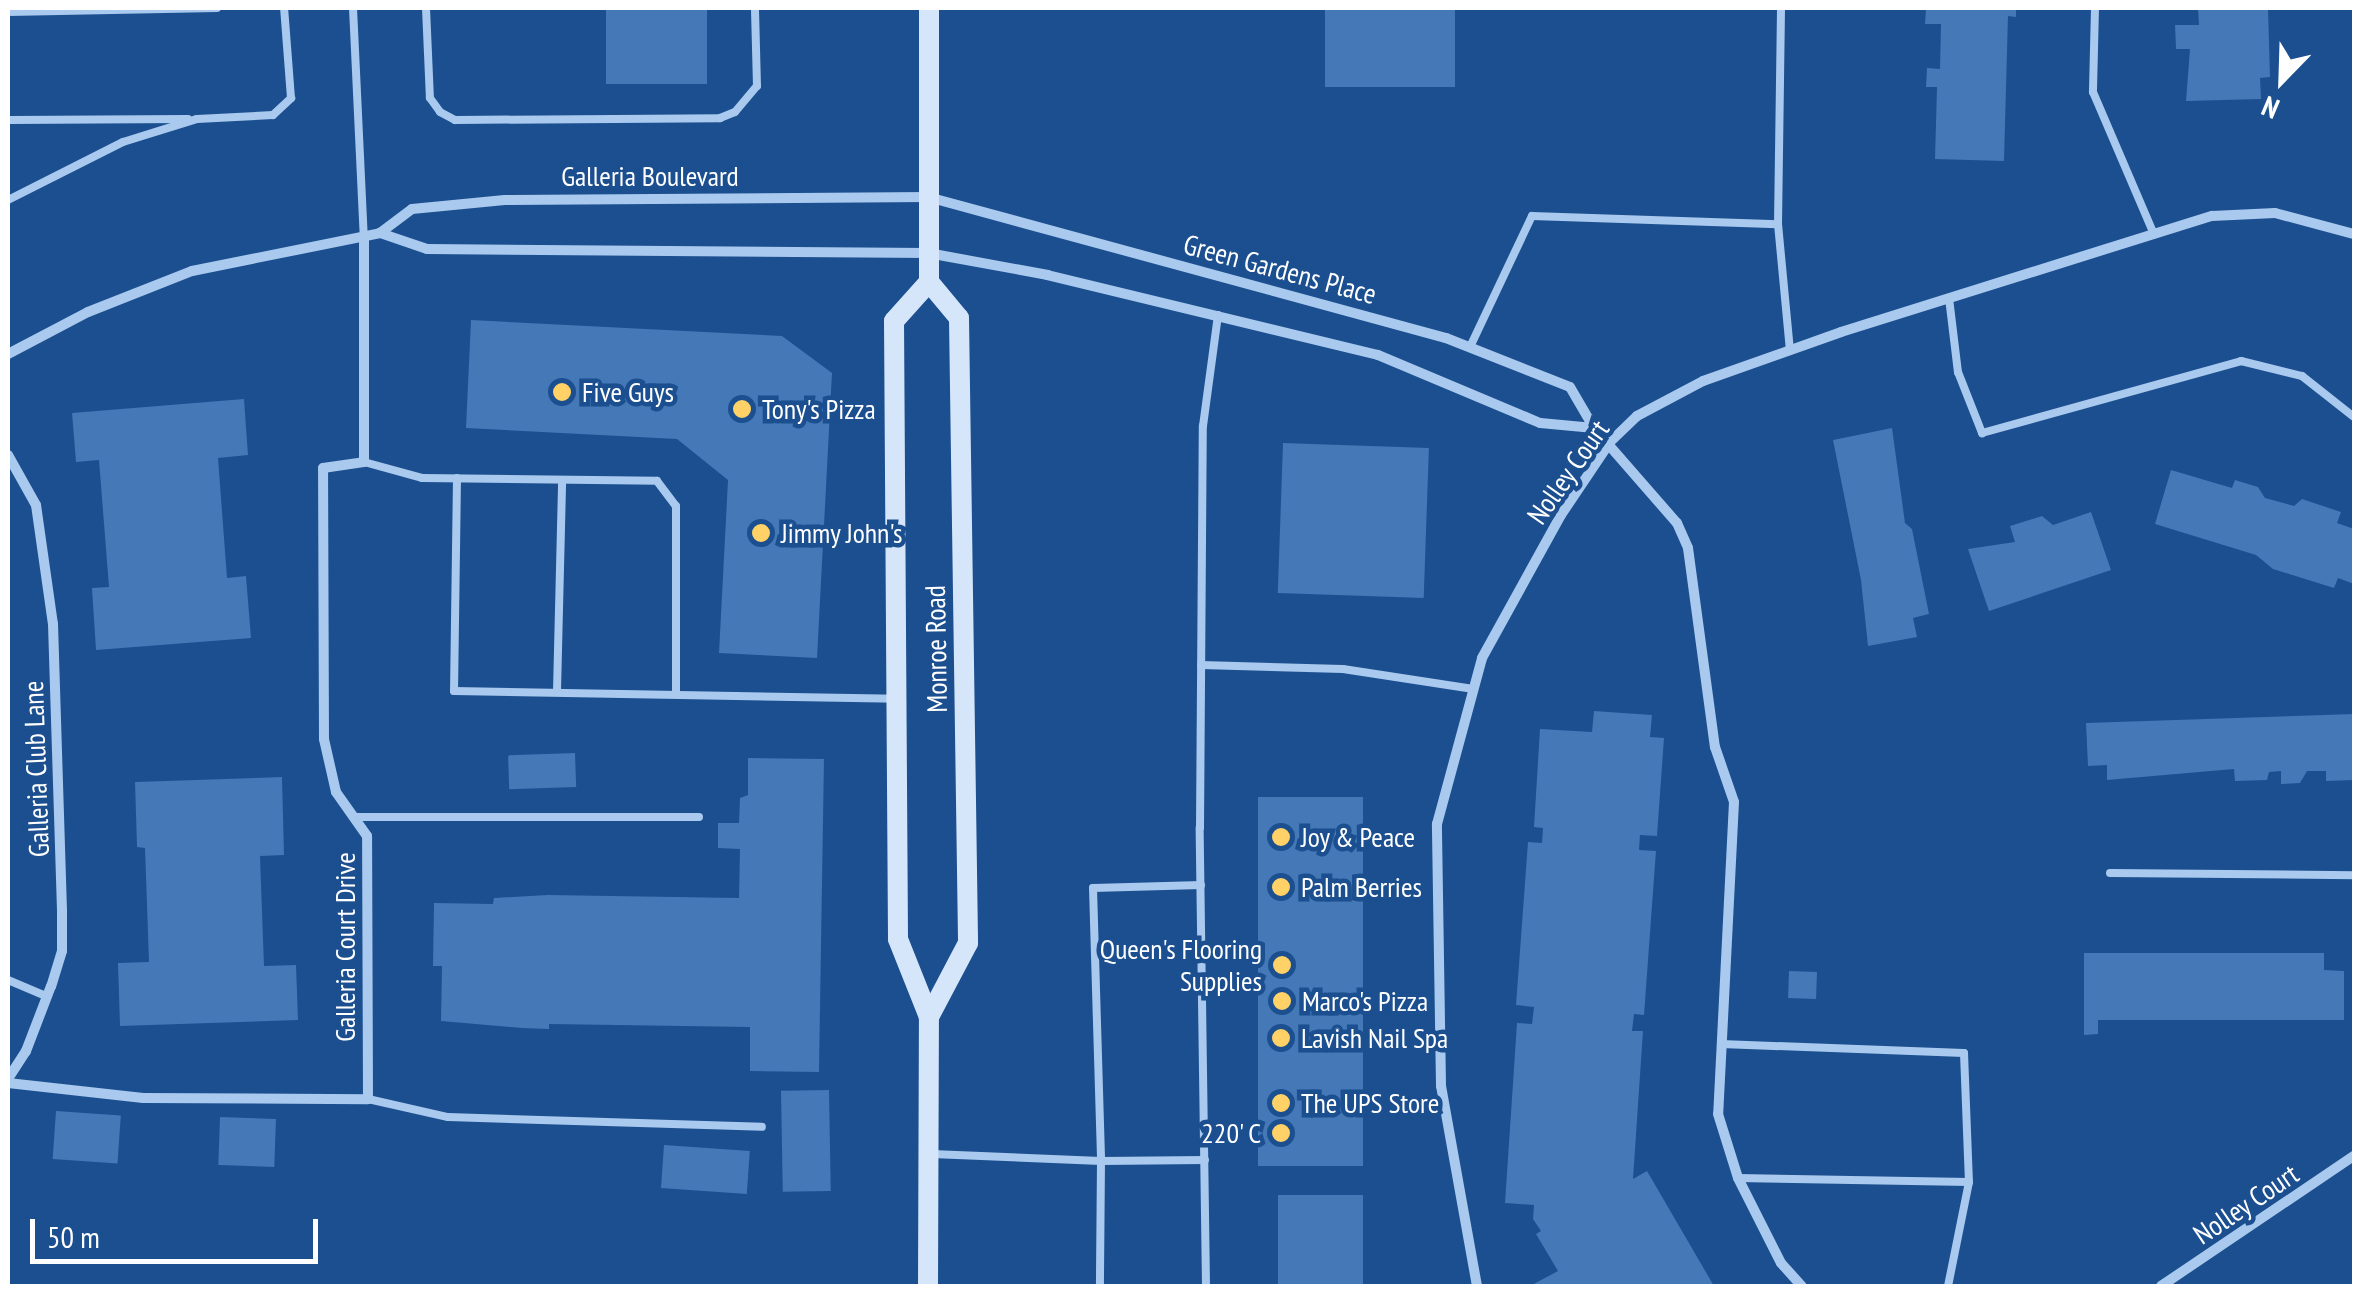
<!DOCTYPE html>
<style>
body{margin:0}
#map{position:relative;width:2362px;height:1294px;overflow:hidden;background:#1b4f8f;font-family:"PT Sans Narrow",sans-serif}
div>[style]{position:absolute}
.building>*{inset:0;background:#4478b7;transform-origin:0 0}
.service>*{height:8px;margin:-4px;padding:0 4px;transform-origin:4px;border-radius:4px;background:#a9c9ee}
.minor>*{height:10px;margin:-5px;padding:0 5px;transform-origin:5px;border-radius:5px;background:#a9c9ee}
.secondary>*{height:20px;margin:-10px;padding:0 10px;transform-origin:10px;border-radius:10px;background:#d6e6fa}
.dots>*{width:28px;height:28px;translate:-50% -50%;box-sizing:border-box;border:5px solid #1b4f8f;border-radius:50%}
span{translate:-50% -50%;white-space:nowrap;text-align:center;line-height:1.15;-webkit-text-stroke:9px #1b4f8f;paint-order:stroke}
.street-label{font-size:28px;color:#fff}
.poi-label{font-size:28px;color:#fff}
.left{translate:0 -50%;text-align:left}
.right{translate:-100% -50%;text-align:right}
.frame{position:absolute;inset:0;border:10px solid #fff;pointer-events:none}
.north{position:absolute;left:2232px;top:30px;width:100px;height:100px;-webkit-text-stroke:8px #1b4f8f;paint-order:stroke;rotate:203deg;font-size:28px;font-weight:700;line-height:40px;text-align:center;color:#fff}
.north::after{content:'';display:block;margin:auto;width:35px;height:45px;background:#fff;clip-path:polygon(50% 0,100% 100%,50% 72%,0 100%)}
.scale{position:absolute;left:30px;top:1219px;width:288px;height:45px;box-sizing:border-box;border:5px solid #fff;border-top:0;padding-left:12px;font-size:30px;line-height:35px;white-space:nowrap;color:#fff;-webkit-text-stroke:8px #1b4f8f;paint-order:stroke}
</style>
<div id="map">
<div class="building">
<i style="left:606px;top:8px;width:101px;height:76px"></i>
<i style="left:1325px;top:8px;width:130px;height:79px"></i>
<i style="clip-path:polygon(2016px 8px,2016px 17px,2008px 16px,2004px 161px,1935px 159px,1937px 87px,1926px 87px,1927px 68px,1940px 69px,1941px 24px,1925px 24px,1926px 9px)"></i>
<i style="clip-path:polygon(2198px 8px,2268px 8px,2270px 77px,2260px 78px,2261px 99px,2186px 101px,2190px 49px,2176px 49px,2175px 25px,2199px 25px)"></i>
<i style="clip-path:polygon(471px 320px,782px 336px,832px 373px,817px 658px,719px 653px,728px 480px,677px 439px,466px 428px)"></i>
<i style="clip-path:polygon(244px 399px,248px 455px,218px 458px,227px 578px,246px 576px,251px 638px,96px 650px,92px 588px,109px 587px,99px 460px,76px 462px,72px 413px)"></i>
<i style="clip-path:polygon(1892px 428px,1905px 523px,1912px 529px,1929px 614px,1913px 618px,1917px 637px,1868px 646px,1861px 580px,1833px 440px)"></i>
<i style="left:1283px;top:443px;width:146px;height:150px;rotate:2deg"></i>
<i style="clip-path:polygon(2171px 470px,2232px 488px,2235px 480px,2258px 487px,2265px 498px,2294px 506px,2302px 499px,2341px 512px,2337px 523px,2354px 529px,2354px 584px,2338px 578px,2334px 588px,2273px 569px,2256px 555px,2155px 524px)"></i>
<i style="clip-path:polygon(2091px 512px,2111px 570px,1989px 611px,1968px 549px,2015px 542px,2010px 526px,2042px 516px,2053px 525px)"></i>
<i style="clip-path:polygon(1594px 711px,1652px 715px,1650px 737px,1664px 738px,1657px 836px,1640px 835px,1639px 850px,1656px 851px,1644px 1015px,1634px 1014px,1632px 1031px,1643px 1031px,1633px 1179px,1647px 1171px,1714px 1286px,1530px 1286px,1558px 1271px,1536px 1234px,1541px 1231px,1533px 1219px,1534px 1205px,1505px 1203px,1517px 1023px,1532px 1024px,1534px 1007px,1516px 1005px,1528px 842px,1542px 843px,1543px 828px,1534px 827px,1540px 729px,1592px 732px)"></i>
<i style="clip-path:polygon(2354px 714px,2354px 780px,2326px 781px,2326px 771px,2307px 771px,2300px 783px,2281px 784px,2281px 771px,2269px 772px,2267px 780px,2235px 781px,2234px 769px,2107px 780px,2107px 765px,2088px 766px,2086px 723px)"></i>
<i style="left:575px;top:753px;width:34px;height:67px;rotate:88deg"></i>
<i style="clip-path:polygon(748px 758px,824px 759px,819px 1072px,750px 1071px,750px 1027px,549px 1024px,549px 1029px,522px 1028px,441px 1021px,442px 966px,433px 966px,434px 903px,493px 904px,494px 898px,548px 895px,739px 898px,740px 849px,718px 848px,718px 823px,739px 823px,740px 798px,748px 795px)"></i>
<i style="clip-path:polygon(282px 777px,284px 855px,260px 856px,264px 966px,296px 965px,298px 1020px,120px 1026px,118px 963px,149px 962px,145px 848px,137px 847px,135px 782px)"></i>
<i style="left:1258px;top:797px;width:105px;height:369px"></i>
<i style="clip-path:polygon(2084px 953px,2324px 953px,2324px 970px,2344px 971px,2344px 1020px,2098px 1020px,2098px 1034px,2084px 1035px)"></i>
<i style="left:1789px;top:971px;width:28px;height:27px;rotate:2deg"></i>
<i style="left:829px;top:1090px;width:101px;height:48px;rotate:89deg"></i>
<i style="left:56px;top:1111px;width:65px;height:48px;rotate:4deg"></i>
<i style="left:220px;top:1117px;width:56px;height:48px;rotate:2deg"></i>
<i style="left:664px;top:1145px;width:86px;height:43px;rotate:4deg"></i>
<i style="left:1278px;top:1195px;width:85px;height:91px"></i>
</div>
<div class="service">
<i style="left:353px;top:8px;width:230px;rotate:87.3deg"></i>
<i style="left:426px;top:8px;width:90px;rotate:87.5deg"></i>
<i style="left:430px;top:98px;width:17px;rotate:54deg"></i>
<i style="left:440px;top:112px;width:17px;rotate:28deg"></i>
<i style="left:455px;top:120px;width:265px;rotate:-0.4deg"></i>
<i style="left:720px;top:118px;width:16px;rotate:-22deg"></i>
<i style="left:735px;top:112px;width:34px;rotate:-50deg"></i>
<i style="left:757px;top:86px;width:78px;rotate:-91.5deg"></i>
<i style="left:2095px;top:8px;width:84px;rotate:91.4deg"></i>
<i style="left:2093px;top:92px;width:155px;rotate:66.8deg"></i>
<i style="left:8px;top:12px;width:209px;rotate:-1.1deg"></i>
<i style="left:8px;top:120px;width:180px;rotate:-0.3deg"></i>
<i style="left:8px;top:200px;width:129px;rotate:-26.8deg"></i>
<i style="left:123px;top:142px;width:77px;rotate:-17.3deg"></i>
<i style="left:197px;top:119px;width:76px;rotate:-3deg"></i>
<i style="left:273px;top:115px;width:25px;rotate:-43deg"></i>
<i style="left:291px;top:98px;width:90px;rotate:-94.4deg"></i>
<i style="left:1778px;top:224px;width:216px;rotate:-89.2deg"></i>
<i style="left:1949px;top:298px;width:75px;rotate:83.1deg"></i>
<i style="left:1958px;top:372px;width:66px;rotate:68.5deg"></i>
<i style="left:1982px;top:433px;width:269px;rotate:-15.5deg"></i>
<i style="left:2241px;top:361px;width:63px;rotate:13.8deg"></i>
<i style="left:2302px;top:376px;width:66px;rotate:38.3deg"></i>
<i style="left:1470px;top:347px;width:145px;rotate:-64.7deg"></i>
<i style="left:1532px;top:216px;width:246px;rotate:1.9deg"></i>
<i style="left:1778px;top:224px;width:127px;rotate:84.6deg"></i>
<i style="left:364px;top:462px;width:60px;rotate:15.4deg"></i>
<i style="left:422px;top:478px;width:235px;rotate:0.7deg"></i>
<i style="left:657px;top:481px;width:31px;rotate:53deg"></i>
<i style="left:676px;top:506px;width:186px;rotate:90deg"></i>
<i style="left:457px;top:478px;width:213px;rotate:90.8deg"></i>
<i style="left:454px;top:691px;width:443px;rotate:1deg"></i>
<i style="left:1201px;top:665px;width:142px;rotate:1.6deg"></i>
<i style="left:1343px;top:669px;width:132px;rotate:8.7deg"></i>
<i style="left:557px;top:691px;width:211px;rotate:-88.6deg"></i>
<i style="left:354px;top:817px;width:345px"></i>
<i style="left:2110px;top:873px;width:244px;rotate:0.5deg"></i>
<i style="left:1201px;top:885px;width:108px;rotate:178.4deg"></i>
<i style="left:1093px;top:888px;width:273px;rotate:88.3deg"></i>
<i style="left:1101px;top:1161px;width:104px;rotate:-0.6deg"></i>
<i style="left:8px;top:980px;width:43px;rotate:23deg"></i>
<i style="left:1721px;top:1044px;width:243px;rotate:2.1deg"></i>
<i style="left:1964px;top:1053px;width:129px;rotate:87.8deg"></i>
<i style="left:1969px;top:1182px;width:106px;rotate:101.4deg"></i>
<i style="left:368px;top:1099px;width:82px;rotate:12.7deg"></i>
<i style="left:448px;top:1117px;width:314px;rotate:1.8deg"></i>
<i style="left:932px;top:1154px;width:169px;rotate:2.4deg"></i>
<i style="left:1101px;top:1161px;width:125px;rotate:90.5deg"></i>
<i style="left:1738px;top:1178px;width:231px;rotate:1deg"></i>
<i style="left:1206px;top:1286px;width:458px;rotate:-90.8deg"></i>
<i style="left:1200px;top:828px;width:402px;rotate:-89.6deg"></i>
<i style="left:1203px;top:426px;width:112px;rotate:-82.3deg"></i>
</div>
<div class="minor">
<i style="left:8px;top:354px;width:90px;rotate:-27.7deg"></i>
<i style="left:88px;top:312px;width:112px;rotate:-21.5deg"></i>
<i style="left:192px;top:271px;width:192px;rotate:-11.4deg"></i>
<i style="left:1594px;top:428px;width:54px;rotate:-174.7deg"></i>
<i style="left:1540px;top:423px;width:176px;rotate:-157.2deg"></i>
<i style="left:1378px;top:355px;width:340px;rotate:-166.4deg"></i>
<i style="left:1048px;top:275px;width:122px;rotate:-169.6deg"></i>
<i style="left:928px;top:253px;width:501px;rotate:-179.54deg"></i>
<i style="left:427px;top:249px;width:50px;rotate:-161.2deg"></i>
<i style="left:380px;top:233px;width:40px;rotate:-37deg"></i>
<i style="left:412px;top:209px;width:93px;rotate:-5.5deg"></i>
<i style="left:505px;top:200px;width:423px;rotate:-0.4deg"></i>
<i style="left:928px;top:197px;width:537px;rotate:15.23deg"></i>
<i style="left:1446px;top:338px;width:133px;rotate:21.6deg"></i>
<i style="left:1570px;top:387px;width:48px;rotate:59.7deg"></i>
<i style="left:1594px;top:428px;width:126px;rotate:48.9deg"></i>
<i style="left:1677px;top:523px;width:27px;rotate:66deg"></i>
<i style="left:1688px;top:548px;width:201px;rotate:82.3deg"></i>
<i style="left:1715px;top:747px;width:58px;rotate:70.9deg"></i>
<i style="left:1734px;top:802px;width:312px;rotate:92.9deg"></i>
<i style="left:1718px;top:1114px;width:67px;rotate:72.6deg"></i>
<i style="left:1738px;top:1178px;width:95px;rotate:63.2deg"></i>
<i style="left:1781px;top:1263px;width:31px;rotate:48deg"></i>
<i style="left:8px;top:455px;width:57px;rotate:60.8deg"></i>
<i style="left:36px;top:505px;width:120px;rotate:81.9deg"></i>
<i style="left:53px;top:624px;width:287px;rotate:88.2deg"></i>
<i style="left:62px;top:911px;width:40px;rotate:90deg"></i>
<i style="left:62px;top:951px;width:37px;rotate:107deg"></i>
<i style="left:51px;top:986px;width:70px;rotate:111deg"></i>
<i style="left:26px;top:1051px;width:33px;rotate:123deg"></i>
<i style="left:8px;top:1083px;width:136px;rotate:6.3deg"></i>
<i style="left:143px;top:1098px;width:225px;rotate:0.3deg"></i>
<i style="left:368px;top:1099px;width:263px;rotate:-90.2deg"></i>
<i style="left:367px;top:836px;width:54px;rotate:-125.2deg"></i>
<i style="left:336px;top:792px;width:54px;rotate:-102.8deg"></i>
<i style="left:324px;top:739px;width:271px;rotate:-90.2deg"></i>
<i style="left:323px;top:468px;width:41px;rotate:-8.3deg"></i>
<i style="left:364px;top:462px;width:223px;rotate:-90deg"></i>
<i style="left:1477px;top:1286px;width:203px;rotate:-100.2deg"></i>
<i style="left:1441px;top:1086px;width:262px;rotate:-90.9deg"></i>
<i style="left:1437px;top:824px;width:172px;rotate:-74.8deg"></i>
<i style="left:1482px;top:658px;width:163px;rotate:-61.1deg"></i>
<i style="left:1561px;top:515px;width:88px;rotate:-56.1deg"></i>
<i style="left:1610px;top:442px;width:37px;rotate:-44deg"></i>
<i style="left:1637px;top:416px;width:75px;rotate:-27.9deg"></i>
<i style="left:1703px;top:381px;width:146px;rotate:-19.5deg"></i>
<i style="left:1841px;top:332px;width:389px;rotate:-17.4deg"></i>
<i style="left:2212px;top:216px;width:63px;rotate:-2.7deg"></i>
<i style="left:2275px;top:213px;width:82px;rotate:14.9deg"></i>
<i style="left:2161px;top:1286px;width:233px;rotate:-34deg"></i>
</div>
<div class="secondary">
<i style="left:929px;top:8px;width:274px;rotate:90deg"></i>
<i style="left:929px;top:282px;width:47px;rotate:50.2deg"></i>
<i style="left:959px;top:318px;width:625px;rotate:89.17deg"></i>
<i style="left:968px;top:943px;width:84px;rotate:117.8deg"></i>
<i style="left:928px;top:1286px;width:269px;rotate:-89.8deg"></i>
<i style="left:929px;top:1017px;width:84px;rotate:-111.7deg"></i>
<i style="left:898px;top:939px;width:618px;rotate:-90.37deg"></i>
<i style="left:894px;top:321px;width:52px;rotate:-48.1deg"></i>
</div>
<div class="dots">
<i style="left:562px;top:392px;background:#ffd166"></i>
<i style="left:742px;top:409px;background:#ffd166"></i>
<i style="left:761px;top:533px;background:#ffd166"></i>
<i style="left:1281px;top:837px;background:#ffd166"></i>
<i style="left:1281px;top:887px;background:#ffd166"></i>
<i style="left:1282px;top:965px;background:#ffd166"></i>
<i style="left:1282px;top:1001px;background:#ffd166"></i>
<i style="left:1281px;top:1038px;background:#ffd166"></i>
<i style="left:1281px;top:1103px;background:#ffd166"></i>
<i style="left:1281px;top:1133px;background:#ffd166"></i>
</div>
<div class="street-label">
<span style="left:650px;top:176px">Galleria Boulevard</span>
<span style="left:1280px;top:269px;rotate:15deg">Green Gardens Place</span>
<span style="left:1568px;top:472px;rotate:-55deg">Nolley Court</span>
<span style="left:936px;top:649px;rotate:-91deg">Monroe Road</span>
<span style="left:36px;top:769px;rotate:-92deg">Galleria Club Lane</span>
<span style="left:345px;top:947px;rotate:-90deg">Galleria Court Drive</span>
<span style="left:2246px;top:1204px;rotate:-34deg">Nolley Court</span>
</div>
<div class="poi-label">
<span class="left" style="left:582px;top:392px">Five Guys</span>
<span class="left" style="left:762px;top:409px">Tony's Pizza</span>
<span class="left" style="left:781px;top:533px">Jimmy John's</span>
<span class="left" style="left:1301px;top:837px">Joy &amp; Peace</span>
<span class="left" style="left:1301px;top:887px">Palm Berries</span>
<span class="right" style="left:1262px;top:965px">Queen's Flooring<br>Supplies</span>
<span class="left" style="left:1302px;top:1001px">Marco's Pizza</span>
<span class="left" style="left:1301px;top:1038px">Lavish Nail Spa</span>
<span class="left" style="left:1301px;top:1103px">The UPS Store</span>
<span class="right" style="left:1261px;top:1133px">220' C</span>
</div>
<div class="frame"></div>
<div class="north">N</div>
<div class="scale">50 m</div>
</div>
